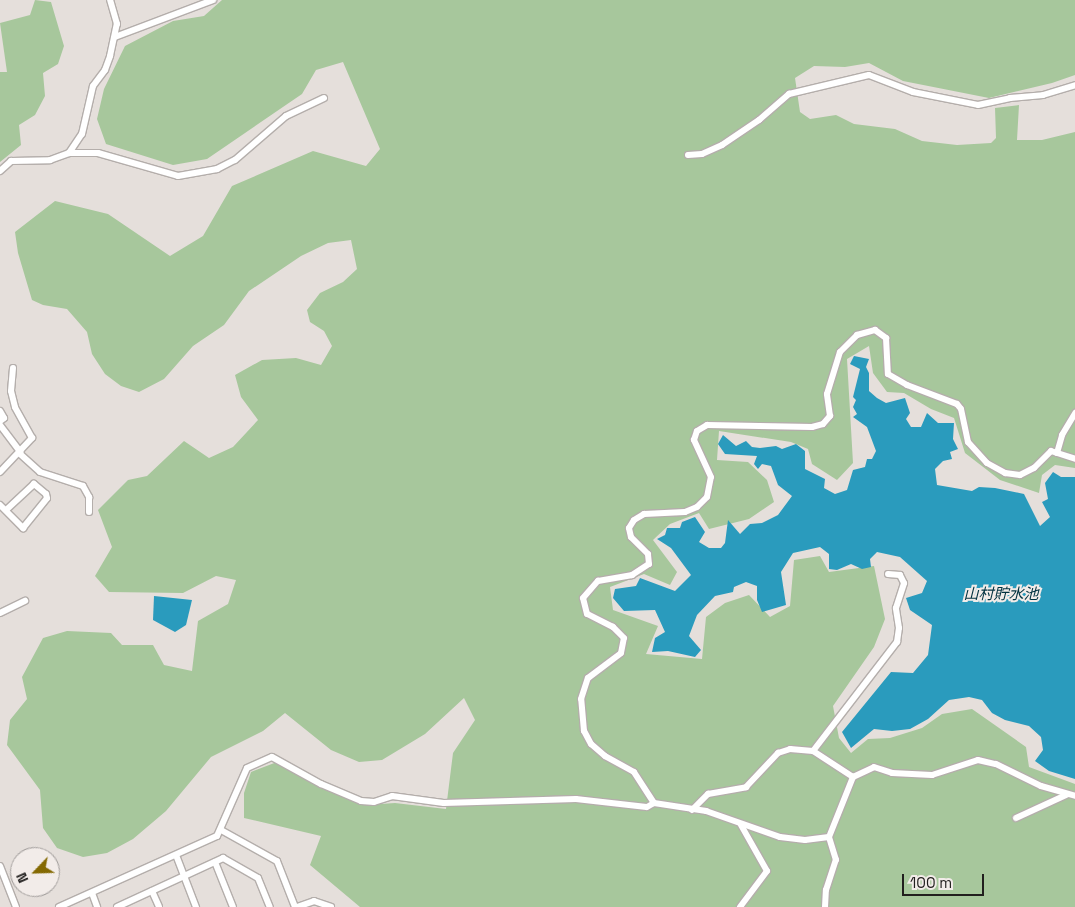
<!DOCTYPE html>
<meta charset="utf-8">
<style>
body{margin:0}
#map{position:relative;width:1075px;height:907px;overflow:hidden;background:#e5dfdb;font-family:"Space Grotesk","Noto Sans JP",sans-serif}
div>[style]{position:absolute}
.green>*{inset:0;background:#a7c79c}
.water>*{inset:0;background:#2a9bbd}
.roads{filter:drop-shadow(1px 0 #b4aeab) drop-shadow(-1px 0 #b4aeab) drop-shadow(0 1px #b4aeab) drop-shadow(0 -1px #b4aeab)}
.minor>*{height:6px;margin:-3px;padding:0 3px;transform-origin:3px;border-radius:3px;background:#fff}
span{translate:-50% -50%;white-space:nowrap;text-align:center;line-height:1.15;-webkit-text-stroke:4px #f2ece9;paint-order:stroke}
.water-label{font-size:15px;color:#00313f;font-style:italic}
.north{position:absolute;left:10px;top:847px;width:50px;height:50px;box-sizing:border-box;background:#f2ece9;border:1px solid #9e9a98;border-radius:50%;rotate:246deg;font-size:14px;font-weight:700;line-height:20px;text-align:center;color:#211f1e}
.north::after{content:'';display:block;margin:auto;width:18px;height:22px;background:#846902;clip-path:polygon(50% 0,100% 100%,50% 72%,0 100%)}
.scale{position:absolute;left:902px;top:874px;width:82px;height:22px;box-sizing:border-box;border:2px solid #211f1e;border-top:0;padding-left:6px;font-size:15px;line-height:18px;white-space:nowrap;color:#211f1e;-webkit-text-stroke:4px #f2ece9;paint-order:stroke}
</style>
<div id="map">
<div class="green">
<i style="clip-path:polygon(35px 0,51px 2px,64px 46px,58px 64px,43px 73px,45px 96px,35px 115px,19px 125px,21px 145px,0 162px,0 72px,7px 72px,0 23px,30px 15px)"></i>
<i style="clip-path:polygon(222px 0,1075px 0,1075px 75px,1052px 83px,989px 98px,903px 81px,869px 63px,845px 67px,814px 66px,795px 78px,800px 112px,810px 119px,836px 115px,854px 124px,895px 129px,922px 141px,957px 145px,991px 143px,996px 138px,995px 108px,1019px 105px,1017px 140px,1042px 140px,1075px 132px,1075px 468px,1055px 465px,1042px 475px,1039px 493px,1000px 480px,965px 453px,954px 418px,931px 409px,904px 393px,887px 392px,873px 373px,869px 346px,847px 359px,853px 463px,837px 480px,812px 464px,808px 449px,791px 442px,719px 431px,717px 460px,748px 462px,767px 480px,774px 502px,749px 519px,709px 529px,699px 513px,670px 524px,653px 540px,677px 572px,670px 585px,644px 574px,610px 587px,613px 610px,658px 626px,646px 654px,702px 659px,706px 617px,725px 603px,749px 595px,770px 617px,790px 606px,794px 560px,820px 556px,829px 572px,874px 566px,885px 619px,874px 647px,833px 706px,839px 738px,851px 753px,868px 739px,890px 738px,922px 728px,942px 714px,972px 709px,1026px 747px,1029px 767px,1075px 784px,1075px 907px,360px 907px,310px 865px,321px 836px,244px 818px,244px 793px,251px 772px,277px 762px,321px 788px,366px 805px,395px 803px,446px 809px,453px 753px,475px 720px,464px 698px,425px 734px,382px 760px,359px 762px,331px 750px,285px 713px,263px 731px,211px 757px,166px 811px,133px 839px,107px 853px,83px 857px,57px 848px,43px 828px,40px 790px,7px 745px,10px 720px,27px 699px,22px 677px,43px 638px,67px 631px,111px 633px,122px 645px,153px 645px,164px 665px,192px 671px,198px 621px,228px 604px,236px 580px,216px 576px,183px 593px,109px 592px,95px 576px,112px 547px,98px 510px,128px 480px,147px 476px,184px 441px,209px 458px,233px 447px,258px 420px,241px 397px,235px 375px,262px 360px,296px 358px,321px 365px,332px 346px,324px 331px,310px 322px,307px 310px,320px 293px,343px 282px,357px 269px,351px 240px,328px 243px,301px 256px,249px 291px,224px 325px,193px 346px,164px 379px,139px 392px,121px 386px,105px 374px,92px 354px,87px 332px,67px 309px,43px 305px,32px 300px,18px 253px,15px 232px,55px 201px,108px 214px,170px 256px,203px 236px,232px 186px,313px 151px,366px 166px,380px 149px,343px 62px,316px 70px,302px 94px,207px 159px,173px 165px,106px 144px,97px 119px,104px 89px,125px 46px,173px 21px,204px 16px)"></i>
</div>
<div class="water">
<i style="clip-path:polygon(854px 356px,869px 359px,866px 367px,869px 373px,869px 391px,877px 398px,886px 403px,905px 398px,910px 413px,906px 419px,911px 427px,921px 427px,927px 413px,938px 423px,954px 423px,953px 439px,958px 449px,950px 452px,952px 459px,943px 461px,935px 469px,937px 485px,972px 491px,979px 487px,995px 488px,1024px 494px,1040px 526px,1050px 517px,1042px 502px,1048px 499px,1045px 483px,1053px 472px,1061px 477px,1075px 477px,1075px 779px,1049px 771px,1035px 761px,1043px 750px,1041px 737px,1029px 726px,1005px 720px,992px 713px,982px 700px,969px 697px,949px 700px,928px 719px,910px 729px,892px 731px,874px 729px,851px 748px,842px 732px,891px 672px,913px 673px,928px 655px,932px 625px,910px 610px,906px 598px,922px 593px,927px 581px,900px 557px,877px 552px,870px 559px,871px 567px,862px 569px,851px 564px,837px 570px,829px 569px,829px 554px,820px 547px,793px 553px,781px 572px,786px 605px,762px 612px,757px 600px,757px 586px,746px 582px,734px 587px,733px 592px,715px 596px,697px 615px,689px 636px,701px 650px,695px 657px,668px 651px,652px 652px,655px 638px,665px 632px,655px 610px,624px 611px,613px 598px,615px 589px,636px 586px,640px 578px,675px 591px,691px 575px,671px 548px,657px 539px,665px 535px,667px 528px,680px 528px,682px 522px,695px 517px,705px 532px,699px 542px,709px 548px,721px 548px,725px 543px,728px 520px,740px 534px,750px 524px,762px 523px,778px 515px,792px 496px,778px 485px,771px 466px,762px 464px,758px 469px,754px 464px,757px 456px,725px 454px,718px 444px,723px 435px,736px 446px,746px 441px,752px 447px,760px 448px,776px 446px,782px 449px,796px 444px,805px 451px,805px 469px,825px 479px,824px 488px,835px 494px,847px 490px,853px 470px,865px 467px,867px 459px,872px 459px,876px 451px,867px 427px,853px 417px,857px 414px,853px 407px,856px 400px,853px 397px,860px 369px,850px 364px)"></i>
<i style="clip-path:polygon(154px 596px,192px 600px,186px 625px,175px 632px,153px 620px)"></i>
</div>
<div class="roads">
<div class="minor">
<i style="left:115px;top:37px;width:105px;rotate:-20.7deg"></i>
<i style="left:69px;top:153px;width:23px;rotate:-56deg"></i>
<i style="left:82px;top:134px;width:49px;rotate:-77.1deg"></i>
<i style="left:93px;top:86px;width:20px;rotate:-53deg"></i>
<i style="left:105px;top:70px;width:15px;rotate:-70deg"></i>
<i style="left:110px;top:56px;width:33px;rotate:-78deg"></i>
<i style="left:117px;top:24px;width:25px;rotate:-106deg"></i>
<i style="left:688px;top:155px;width:14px;rotate:-4deg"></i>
<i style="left:702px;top:154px;width:22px;rotate:-24deg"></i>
<i style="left:722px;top:145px;width:45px;rotate:-34deg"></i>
<i style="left:759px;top:120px;width:40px;rotate:-41deg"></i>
<i style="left:789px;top:94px;width:82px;rotate:-13.4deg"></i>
<i style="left:869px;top:75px;width:47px;rotate:21.1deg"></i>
<i style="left:913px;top:92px;width:66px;rotate:11.3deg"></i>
<i style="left:978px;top:105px;width:33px;rotate:-12deg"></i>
<i style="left:1010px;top:98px;width:33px;rotate:-5deg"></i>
<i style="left:1043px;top:95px;width:34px;rotate:-17deg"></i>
<i style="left:0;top:171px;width:15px;rotate:-42deg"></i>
<i style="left:11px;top:161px;width:39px;rotate:-1deg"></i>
<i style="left:50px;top:160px;width:20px;rotate:-20deg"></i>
<i style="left:69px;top:153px;width:29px"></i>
<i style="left:98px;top:153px;width:83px;rotate:16deg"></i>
<i style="left:178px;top:176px;width:40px;rotate:-10deg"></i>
<i style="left:217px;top:169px;width:20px;rotate:-27deg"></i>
<i style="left:235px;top:160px;width:67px;rotate:-40.8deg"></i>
<i style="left:286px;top:116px;width:42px;rotate:-25.3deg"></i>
<i style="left:0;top:411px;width:8px;rotate:60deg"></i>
<i style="left:4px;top:418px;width:5px;rotate:143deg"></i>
<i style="left:0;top:425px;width:34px;rotate:53deg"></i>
<i style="left:19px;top:453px;width:28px;rotate:42deg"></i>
<i style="left:40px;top:472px;width:45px;rotate:18deg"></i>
<i style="left:83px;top:486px;width:13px;rotate:61deg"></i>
<i style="left:89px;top:497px;width:15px;rotate:90deg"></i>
<i style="left:1057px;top:453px;width:19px;rotate:-74deg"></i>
<i style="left:1062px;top:435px;width:26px;rotate:-59deg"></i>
<i style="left:0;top:472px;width:47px;rotate:-46.7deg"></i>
<i style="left:32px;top:438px;width:35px;rotate:-119deg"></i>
<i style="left:15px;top:407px;width:16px;rotate:-104deg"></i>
<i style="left:11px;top:391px;width:23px;rotate:-85deg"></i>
<i style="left:0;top:505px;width:33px;rotate:45deg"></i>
<i style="left:23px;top:528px;width:38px;rotate:-51deg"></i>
<i style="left:47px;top:498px;width:4px;rotate:-104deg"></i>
<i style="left:46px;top:494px;width:16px;rotate:-140deg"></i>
<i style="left:34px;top:484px;width:38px;rotate:137deg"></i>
<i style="left:0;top:613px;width:28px;rotate:-26deg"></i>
<i style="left:853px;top:777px;width:48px;rotate:-147deg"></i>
<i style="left:813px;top:751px;width:138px;rotate:-52.4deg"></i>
<i style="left:897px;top:642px;width:14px;rotate:-82deg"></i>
<i style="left:899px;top:628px;width:20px;rotate:-99deg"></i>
<i style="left:896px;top:608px;width:26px;rotate:-72deg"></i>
<i style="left:904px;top:583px;width:9px;rotate:-117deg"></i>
<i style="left:900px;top:575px;width:12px;rotate:-175deg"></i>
<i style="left:654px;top:803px;width:37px;rotate:-123deg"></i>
<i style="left:634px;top:772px;width:33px;rotate:-151deg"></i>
<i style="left:605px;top:756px;width:18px;rotate:-139deg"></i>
<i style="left:591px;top:744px;width:15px;rotate:-118deg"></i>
<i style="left:584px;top:731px;width:32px;rotate:-95deg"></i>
<i style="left:581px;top:699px;width:22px;rotate:-72deg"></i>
<i style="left:588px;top:678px;width:41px;rotate:-37.1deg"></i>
<i style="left:621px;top:653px;width:15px;rotate:-79deg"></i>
<i style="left:624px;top:638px;width:16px;rotate:-135deg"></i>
<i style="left:613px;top:627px;width:29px;rotate:-153deg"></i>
<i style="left:587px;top:614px;width:16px;rotate:-104deg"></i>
<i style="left:583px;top:598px;width:23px;rotate:-49deg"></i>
<i style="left:598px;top:581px;width:35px;rotate:-10deg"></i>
<i style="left:632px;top:575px;width:20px;rotate:-33deg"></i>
<i style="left:649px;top:564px;width:10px;rotate:-96deg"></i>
<i style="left:648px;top:554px;width:24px;rotate:-135deg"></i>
<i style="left:631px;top:537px;width:9px;rotate:-103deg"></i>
<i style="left:629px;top:528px;width:9px;rotate:-58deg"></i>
<i style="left:634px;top:520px;width:12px;rotate:-31deg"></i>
<i style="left:644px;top:514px;width:41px;rotate:-2.8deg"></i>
<i style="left:685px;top:512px;width:13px;rotate:-23deg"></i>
<i style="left:697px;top:507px;width:14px;rotate:-45deg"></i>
<i style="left:707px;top:497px;width:20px;rotate:-79deg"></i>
<i style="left:711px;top:477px;width:41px;rotate:-114.7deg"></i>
<i style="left:694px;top:440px;width:9px;rotate:-72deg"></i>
<i style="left:697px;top:431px;width:12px;rotate:-31deg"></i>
<i style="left:707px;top:425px;width:105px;rotate:1.1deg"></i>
<i style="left:812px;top:427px;width:11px;rotate:-15deg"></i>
<i style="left:823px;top:424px;width:11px;rotate:-49deg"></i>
<i style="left:830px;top:416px;width:22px;rotate:-98deg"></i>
<i style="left:827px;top:394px;width:44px;rotate:-72.8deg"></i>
<i style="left:840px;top:352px;width:24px;rotate:-45deg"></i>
<i style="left:857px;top:335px;width:19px;rotate:-16deg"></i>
<i style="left:875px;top:330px;width:14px;rotate:36deg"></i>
<i style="left:886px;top:338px;width:36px;rotate:87deg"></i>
<i style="left:888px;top:374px;width:22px;rotate:30deg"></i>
<i style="left:907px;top:385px;width:53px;rotate:20.8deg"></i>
<i style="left:957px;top:404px;width:6px;rotate:51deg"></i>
<i style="left:961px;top:409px;width:34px;rotate:78deg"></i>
<i style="left:968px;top:442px;width:28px;rotate:48deg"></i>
<i style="left:987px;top:463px;width:21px;rotate:29deg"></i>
<i style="left:1005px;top:473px;width:15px;rotate:8deg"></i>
<i style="left:1020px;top:475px;width:16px;rotate:-27deg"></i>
<i style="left:1034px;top:468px;width:24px;rotate:-45deg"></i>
<i style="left:1051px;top:451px;width:25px;rotate:18deg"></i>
<i style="left:692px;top:810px;width:23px;rotate:-45deg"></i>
<i style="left:708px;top:794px;width:39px;rotate:-10deg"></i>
<i style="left:746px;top:787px;width:47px;rotate:-46.7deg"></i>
<i style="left:778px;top:753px;width:13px;rotate:-18deg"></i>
<i style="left:790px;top:749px;width:23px;rotate:5deg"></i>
<i style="left:1016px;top:818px;width:55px;rotate:-24.7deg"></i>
<i style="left:221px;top:830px;width:64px;rotate:29deg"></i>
<i style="left:277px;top:861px;width:49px;rotate:68.6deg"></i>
<i style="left:176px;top:855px;width:56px;rotate:69deg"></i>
<i style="left:215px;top:862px;width:48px;rotate:68.2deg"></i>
<i style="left:0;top:866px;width:44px;rotate:68.7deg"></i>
<i style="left:152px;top:891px;width:17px;rotate:66deg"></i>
<i style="left:92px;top:893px;width:15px;rotate:70deg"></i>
<i style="left:59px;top:907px;width:173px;rotate:-24.2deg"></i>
<i style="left:217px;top:836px;width:74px;rotate:-66.2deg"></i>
<i style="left:247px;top:768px;width:27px;rotate:-24deg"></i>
<i style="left:272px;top:757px;width:56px;rotate:28.9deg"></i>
<i style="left:321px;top:784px;width:43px;rotate:23deg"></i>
<i style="left:361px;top:801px;width:13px;rotate:4deg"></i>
<i style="left:374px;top:802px;width:19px;rotate:-18deg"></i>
<i style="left:392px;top:796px;width:52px;rotate:7.7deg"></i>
<i style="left:444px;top:803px;width:132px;rotate:-1.7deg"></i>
<i style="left:576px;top:799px;width:71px;rotate:6.4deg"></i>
<i style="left:647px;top:807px;width:8px;rotate:-30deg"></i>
<i style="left:654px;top:803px;width:53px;rotate:8.7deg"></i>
<i style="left:706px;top:811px;width:78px;rotate:19.4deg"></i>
<i style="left:780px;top:837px;width:25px;rotate:7deg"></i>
<i style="left:805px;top:840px;width:24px;rotate:-7deg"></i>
<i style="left:117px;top:907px;width:117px;rotate:-24.8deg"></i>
<i style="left:223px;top:858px;width:40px;rotate:29.7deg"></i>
<i style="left:258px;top:878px;width:31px;rotate:68deg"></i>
<i style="left:297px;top:907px;width:18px;rotate:-19deg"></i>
<i style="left:314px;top:901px;width:18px;rotate:19deg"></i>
<i style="left:740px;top:907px;width:45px;rotate:-53.1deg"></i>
<i style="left:767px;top:871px;width:53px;rotate:-119.5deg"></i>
<i style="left:825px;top:907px;width:17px;rotate:-87deg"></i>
<i style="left:826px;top:890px;width:32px;rotate:-72deg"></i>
<i style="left:836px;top:860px;width:24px;rotate:-107deg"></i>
<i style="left:829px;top:837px;width:65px;rotate:-68.2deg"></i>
<i style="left:853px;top:777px;width:23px;rotate:-25deg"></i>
<i style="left:874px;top:767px;width:19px;rotate:18deg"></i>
<i style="left:892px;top:773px;width:40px;rotate:2.9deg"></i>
<i style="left:932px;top:775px;width:48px;rotate:-18.1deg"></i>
<i style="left:978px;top:760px;width:18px;rotate:13deg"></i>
<i style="left:996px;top:764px;width:50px;rotate:26.1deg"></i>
<i style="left:1041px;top:786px;width:35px;rotate:16deg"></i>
</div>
</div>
<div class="water-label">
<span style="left:1001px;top:594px">山村貯水池</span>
</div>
<div class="north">N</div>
<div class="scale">100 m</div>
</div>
